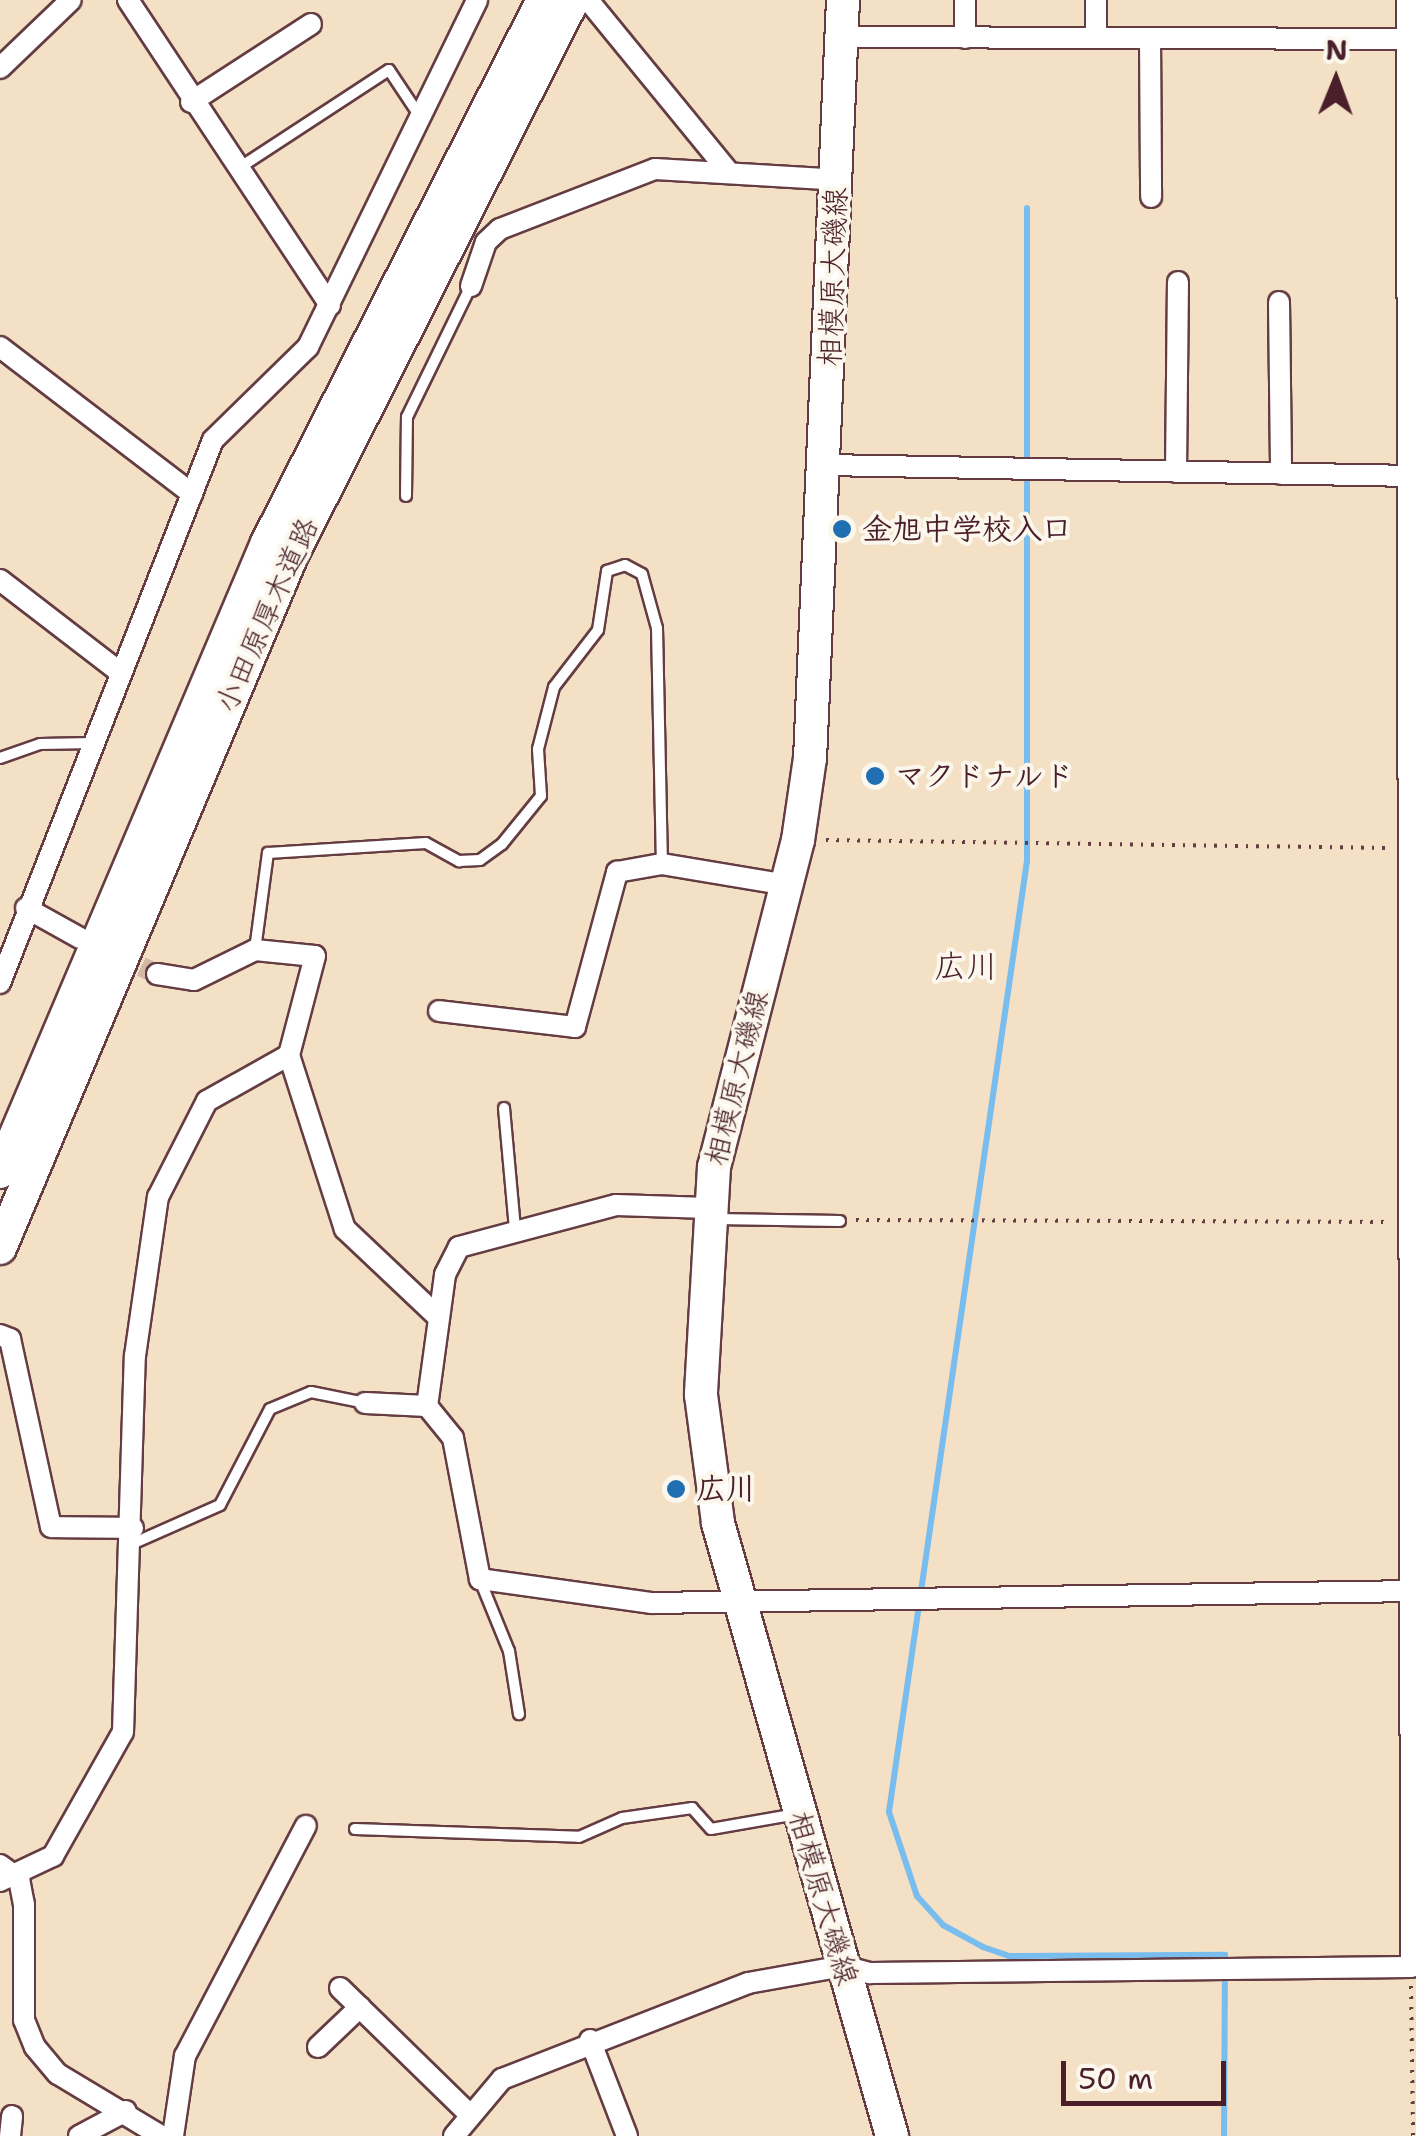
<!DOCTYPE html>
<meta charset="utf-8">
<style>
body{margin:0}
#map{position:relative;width:1416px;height:2136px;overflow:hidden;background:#f4e0c4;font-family:"Shantell Sans","Klee One",sans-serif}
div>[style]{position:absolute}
.stream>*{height:6px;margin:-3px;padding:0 3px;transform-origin:3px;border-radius:3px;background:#79bdef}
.minor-tunnel>*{height:20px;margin-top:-10px;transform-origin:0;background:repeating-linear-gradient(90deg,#d2b9a5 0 20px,transparent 0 30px)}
.path>*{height:4px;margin-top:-2px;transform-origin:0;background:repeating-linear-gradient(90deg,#643c42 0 2.5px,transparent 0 10.5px)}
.roads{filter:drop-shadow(2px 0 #643c42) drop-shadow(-2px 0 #643c42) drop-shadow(0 2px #643c42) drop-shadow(0 -2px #643c42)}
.service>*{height:10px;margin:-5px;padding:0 5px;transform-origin:5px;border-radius:5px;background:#fff}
.minor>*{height:20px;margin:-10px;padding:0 10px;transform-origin:10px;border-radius:10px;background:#fff}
.primary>*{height:32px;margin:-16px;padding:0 16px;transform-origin:16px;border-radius:16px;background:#fff}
.trunk>*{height:32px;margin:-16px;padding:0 16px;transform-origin:16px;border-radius:16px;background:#fff}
.dots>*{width:28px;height:28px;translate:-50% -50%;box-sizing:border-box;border:5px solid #fbf7ec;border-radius:50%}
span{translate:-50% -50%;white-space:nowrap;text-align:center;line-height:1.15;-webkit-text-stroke:8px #fbf7ec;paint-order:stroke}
.street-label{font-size:30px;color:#4a1f2b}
.poi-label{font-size:30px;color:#4a1f2b;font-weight:700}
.left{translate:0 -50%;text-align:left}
.neighbourhood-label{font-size:32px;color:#4a1f2b}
.north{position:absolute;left:1286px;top:30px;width:100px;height:100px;-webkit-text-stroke:8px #fbf7ec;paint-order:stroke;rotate:1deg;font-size:28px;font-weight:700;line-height:40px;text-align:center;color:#4a1f2b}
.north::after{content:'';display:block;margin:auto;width:35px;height:45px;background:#4a1f2b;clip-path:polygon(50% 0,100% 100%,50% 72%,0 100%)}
.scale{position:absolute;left:1061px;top:2061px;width:165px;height:45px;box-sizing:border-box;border:5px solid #4a1f2b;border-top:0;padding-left:12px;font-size:30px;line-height:35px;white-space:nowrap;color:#4a1f2b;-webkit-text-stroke:8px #fbf7ec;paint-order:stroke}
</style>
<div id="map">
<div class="stream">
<i style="left:1027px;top:208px;width:653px;rotate:90deg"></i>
<i style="left:1027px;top:861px;width:961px;rotate:98.26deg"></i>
<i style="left:889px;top:1812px;width:89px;rotate:71.6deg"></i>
<i style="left:917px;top:1896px;width:39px;rotate:48deg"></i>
<i style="left:943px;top:1925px;width:46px;rotate:28.8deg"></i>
<i style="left:983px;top:1947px;width:28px;rotate:19deg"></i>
<i style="left:1009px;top:1956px;width:216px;rotate:-0.3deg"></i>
<i style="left:1225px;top:1955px;width:181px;rotate:90.3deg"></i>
</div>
<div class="minor-tunnel">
<i style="left:114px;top:954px;width:47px;rotate:24.9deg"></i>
</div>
<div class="path">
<i style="left:826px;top:840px;width:560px;rotate:0.82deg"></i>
<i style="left:856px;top:1220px;width:535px;rotate:0.21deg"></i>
<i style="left:1411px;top:1986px;width:150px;rotate:89.2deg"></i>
</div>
<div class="roads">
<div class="service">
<i style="left:239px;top:168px;width:179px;rotate:-33.2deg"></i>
<i style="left:389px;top:70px;width:54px;rotate:56.3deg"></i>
<i style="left:406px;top:496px;width:79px;rotate:-89.3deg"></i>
<i style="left:407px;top:417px;width:146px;rotate:-64deg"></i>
<i style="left:0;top:758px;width:42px;rotate:-19.3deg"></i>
<i style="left:40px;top:744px;width:53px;rotate:-1.1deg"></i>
<i style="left:255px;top:950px;width:98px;rotate:-82.4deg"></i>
<i style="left:268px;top:853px;width:158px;rotate:-3.6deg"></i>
<i style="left:426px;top:843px;width:38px;rotate:29deg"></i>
<i style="left:459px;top:861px;width:21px;rotate:-3deg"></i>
<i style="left:480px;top:860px;width:27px;rotate:-36deg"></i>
<i style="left:502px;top:844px;width:62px;rotate:-50.9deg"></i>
<i style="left:541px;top:796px;width:47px;rotate:-93.7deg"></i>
<i style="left:538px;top:749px;width:64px;rotate:-75.5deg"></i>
<i style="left:554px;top:687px;width:72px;rotate:-52.3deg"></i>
<i style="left:598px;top:630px;width:60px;rotate:-81.3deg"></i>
<i style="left:607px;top:571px;width:19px;rotate:-18deg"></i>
<i style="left:625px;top:565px;width:19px;rotate:28deg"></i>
<i style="left:642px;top:574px;width:56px;rotate:74.5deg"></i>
<i style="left:657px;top:628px;width:235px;rotate:88.8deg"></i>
<i style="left:504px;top:1108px;width:122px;rotate:84.8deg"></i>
<i style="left:716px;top:1219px;width:124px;rotate:0.9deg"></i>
<i style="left:132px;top:1544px;width:96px;rotate:-23.9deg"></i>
<i style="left:220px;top:1505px;width:108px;rotate:-62.5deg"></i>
<i style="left:270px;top:1409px;width:44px;rotate:-22.5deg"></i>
<i style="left:311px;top:1392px;width:55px;rotate:11.5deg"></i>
<i style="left:480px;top:1580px;width:77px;rotate:67.8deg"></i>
<i style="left:509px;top:1651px;width:64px;rotate:81deg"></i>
<i style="left:355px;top:1829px;width:224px;rotate:2deg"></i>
<i style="left:579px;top:1837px;width:47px;rotate:-23.8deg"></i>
<i style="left:622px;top:1818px;width:71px;rotate:-8.1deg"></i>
<i style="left:692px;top:1808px;width:28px;rotate:48deg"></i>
<i style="left:711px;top:1829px;width:87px;rotate:-9.9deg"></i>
</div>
<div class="minor">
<i style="left:128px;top:0;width:366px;rotate:56.5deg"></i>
<i style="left:588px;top:0;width:220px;rotate:50.7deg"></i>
<i style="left:1096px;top:0;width:38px;rotate:90deg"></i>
<i style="left:842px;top:37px;width:565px;rotate:0.2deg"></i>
<i style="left:965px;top:38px;width:38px;rotate:-90deg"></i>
<i style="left:1150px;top:38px;width:159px;rotate:89.6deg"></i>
<i style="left:0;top:68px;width:98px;rotate:-43.8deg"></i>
<i style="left:191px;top:102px;width:143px;rotate:-33deg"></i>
<i style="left:471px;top:286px;width:46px;rotate:-71.2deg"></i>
<i style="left:486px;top:242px;width:19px;rotate:-43deg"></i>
<i style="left:500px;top:229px;width:166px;rotate:-21.2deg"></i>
<i style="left:655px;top:169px;width:183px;rotate:3.4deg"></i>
<i style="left:1279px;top:302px;width:172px;rotate:89.3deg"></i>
<i style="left:0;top:347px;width:242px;rotate:37.4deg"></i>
<i style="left:825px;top:465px;width:591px;rotate:1.07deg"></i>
<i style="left:1176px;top:472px;width:190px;rotate:-89.4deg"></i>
<i style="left:0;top:580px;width:149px;rotate:37.6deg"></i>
<i style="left:26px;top:908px;width:62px;rotate:29.1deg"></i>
<i style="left:157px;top:974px;width:37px;rotate:9deg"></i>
<i style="left:194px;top:980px;width:68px;rotate:-26.2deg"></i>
<i style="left:255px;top:950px;width:60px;rotate:5.7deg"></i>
<i style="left:315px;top:956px;width:102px;rotate:104.7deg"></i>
<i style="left:289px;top:1055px;width:183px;rotate:72.2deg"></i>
<i style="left:345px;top:1229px;width:127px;rotate:43.4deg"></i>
<i style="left:0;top:983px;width:583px;rotate:-68.58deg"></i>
<i style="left:213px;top:440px;width:133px;rotate:-44.4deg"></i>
<i style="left:308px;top:347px;width:386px;rotate:-64deg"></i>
<i style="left:439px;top:1011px;width:137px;rotate:6.7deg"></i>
<i style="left:575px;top:1027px;width:161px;rotate:-74.8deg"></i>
<i style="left:617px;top:872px;width:46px;rotate:-10.1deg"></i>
<i style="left:662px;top:864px;width:127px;rotate:9.5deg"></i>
<i style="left:708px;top:1208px;width:92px;rotate:-178.1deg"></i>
<i style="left:616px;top:1205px;width:163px;rotate:165deg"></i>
<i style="left:459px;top:1247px;width:31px;rotate:117deg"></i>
<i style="left:445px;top:1275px;width:132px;rotate:97.8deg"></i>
<i style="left:427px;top:1406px;width:41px;rotate:50.9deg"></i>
<i style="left:453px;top:1438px;width:144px;rotate:79.2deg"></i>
<i style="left:480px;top:1579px;width:173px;rotate:8deg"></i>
<i style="left:651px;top:1603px;width:765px;rotate:-0.9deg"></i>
<i style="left:0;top:1335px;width:11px;rotate:22deg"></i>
<i style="left:10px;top:1339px;width:192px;rotate:77.7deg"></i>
<i style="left:51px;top:1527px;width:82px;rotate:0.7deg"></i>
<i style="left:365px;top:1403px;width:62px;rotate:2.8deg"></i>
<i style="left:0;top:1865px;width:24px;rotate:36deg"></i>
<i style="left:19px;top:1879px;width:25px;rotate:79deg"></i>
<i style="left:24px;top:1904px;width:116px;rotate:90deg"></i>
<i style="left:24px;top:2020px;width:29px;rotate:68deg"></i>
<i style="left:35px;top:2047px;width:35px;rotate:50deg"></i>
<i style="left:58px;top:2074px;width:120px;rotate:31deg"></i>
<i style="left:0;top:1881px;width:59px;rotate:-25.3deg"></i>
<i style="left:53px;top:1856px;width:142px;rotate:-60.6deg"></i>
<i style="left:123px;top:1732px;width:376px;rotate:-88.2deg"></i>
<i style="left:135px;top:1356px;width:161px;rotate:-81.8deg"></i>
<i style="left:158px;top:1197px;width:108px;rotate:-63deg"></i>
<i style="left:207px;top:1101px;width:94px;rotate:-29.3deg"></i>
<i style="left:340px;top:1988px;width:177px;rotate:44.3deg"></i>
<i style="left:590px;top:2040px;width:103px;rotate:68.9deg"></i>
<i style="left:318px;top:2047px;width:58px;rotate:-43.6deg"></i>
<i style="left:10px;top:2136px;width:20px;rotate:-84deg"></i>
<i style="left:79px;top:2136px;width:53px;rotate:-28deg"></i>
<i style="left:173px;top:2136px;width:81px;rotate:-81.5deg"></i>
<i style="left:185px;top:2056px;width:260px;rotate:-62.3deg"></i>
<i style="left:454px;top:2136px;width:75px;rotate:-49.9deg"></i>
<i style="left:502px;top:2079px;width:264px;rotate:-21.3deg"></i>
<i style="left:748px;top:1983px;width:97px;rotate:-10.1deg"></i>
<i style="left:843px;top:1966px;width:28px;rotate:15deg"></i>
<i style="left:870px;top:1973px;width:541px;rotate:-0.64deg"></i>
<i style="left:1411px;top:1967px;width:1967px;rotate:-90.12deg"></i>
</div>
<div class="primary">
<i style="left:843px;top:0;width:759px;rotate:92.49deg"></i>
<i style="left:810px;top:758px;width:83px;rotate:98.3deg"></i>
<i style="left:798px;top:840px;width:338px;rotate:104.4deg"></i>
<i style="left:714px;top:1167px;width:228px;rotate:93.3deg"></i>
<i style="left:701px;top:1395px;width:129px;rotate:82.4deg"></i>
<i style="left:718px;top:1523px;width:637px;rotate:74.15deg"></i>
</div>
<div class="trunk">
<i style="left:0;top:1172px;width:683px;rotate:-67deg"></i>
<i style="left:267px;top:543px;width:609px;rotate:-63.06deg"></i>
<i style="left:0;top:1248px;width:752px;rotate:-67.15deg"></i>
<i style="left:292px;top:555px;width:622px;rotate:-63.15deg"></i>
</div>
</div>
<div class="dots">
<i style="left:842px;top:529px;background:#1f6fb2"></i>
<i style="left:875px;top:776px;background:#1f6fb2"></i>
<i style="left:676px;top:1489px;background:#1f6fb2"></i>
</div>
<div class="street-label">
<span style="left:833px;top:277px;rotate:-88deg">相模原大磯線</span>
<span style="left:267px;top:615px;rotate:-66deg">小田原厚木道路</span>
<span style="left:737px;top:1078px;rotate:-76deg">相模原大磯線</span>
<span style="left:823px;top:1898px;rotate:74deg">相模原大磯線</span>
</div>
<div class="poi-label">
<span class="left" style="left:862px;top:529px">金旭中学校入口</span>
<span class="left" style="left:895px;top:776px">マクドナルド</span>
<span class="left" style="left:696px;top:1489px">広川</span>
</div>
<div class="neighbourhood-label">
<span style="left:966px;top:966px">広川</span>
</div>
<div class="north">N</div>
<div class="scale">50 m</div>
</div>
